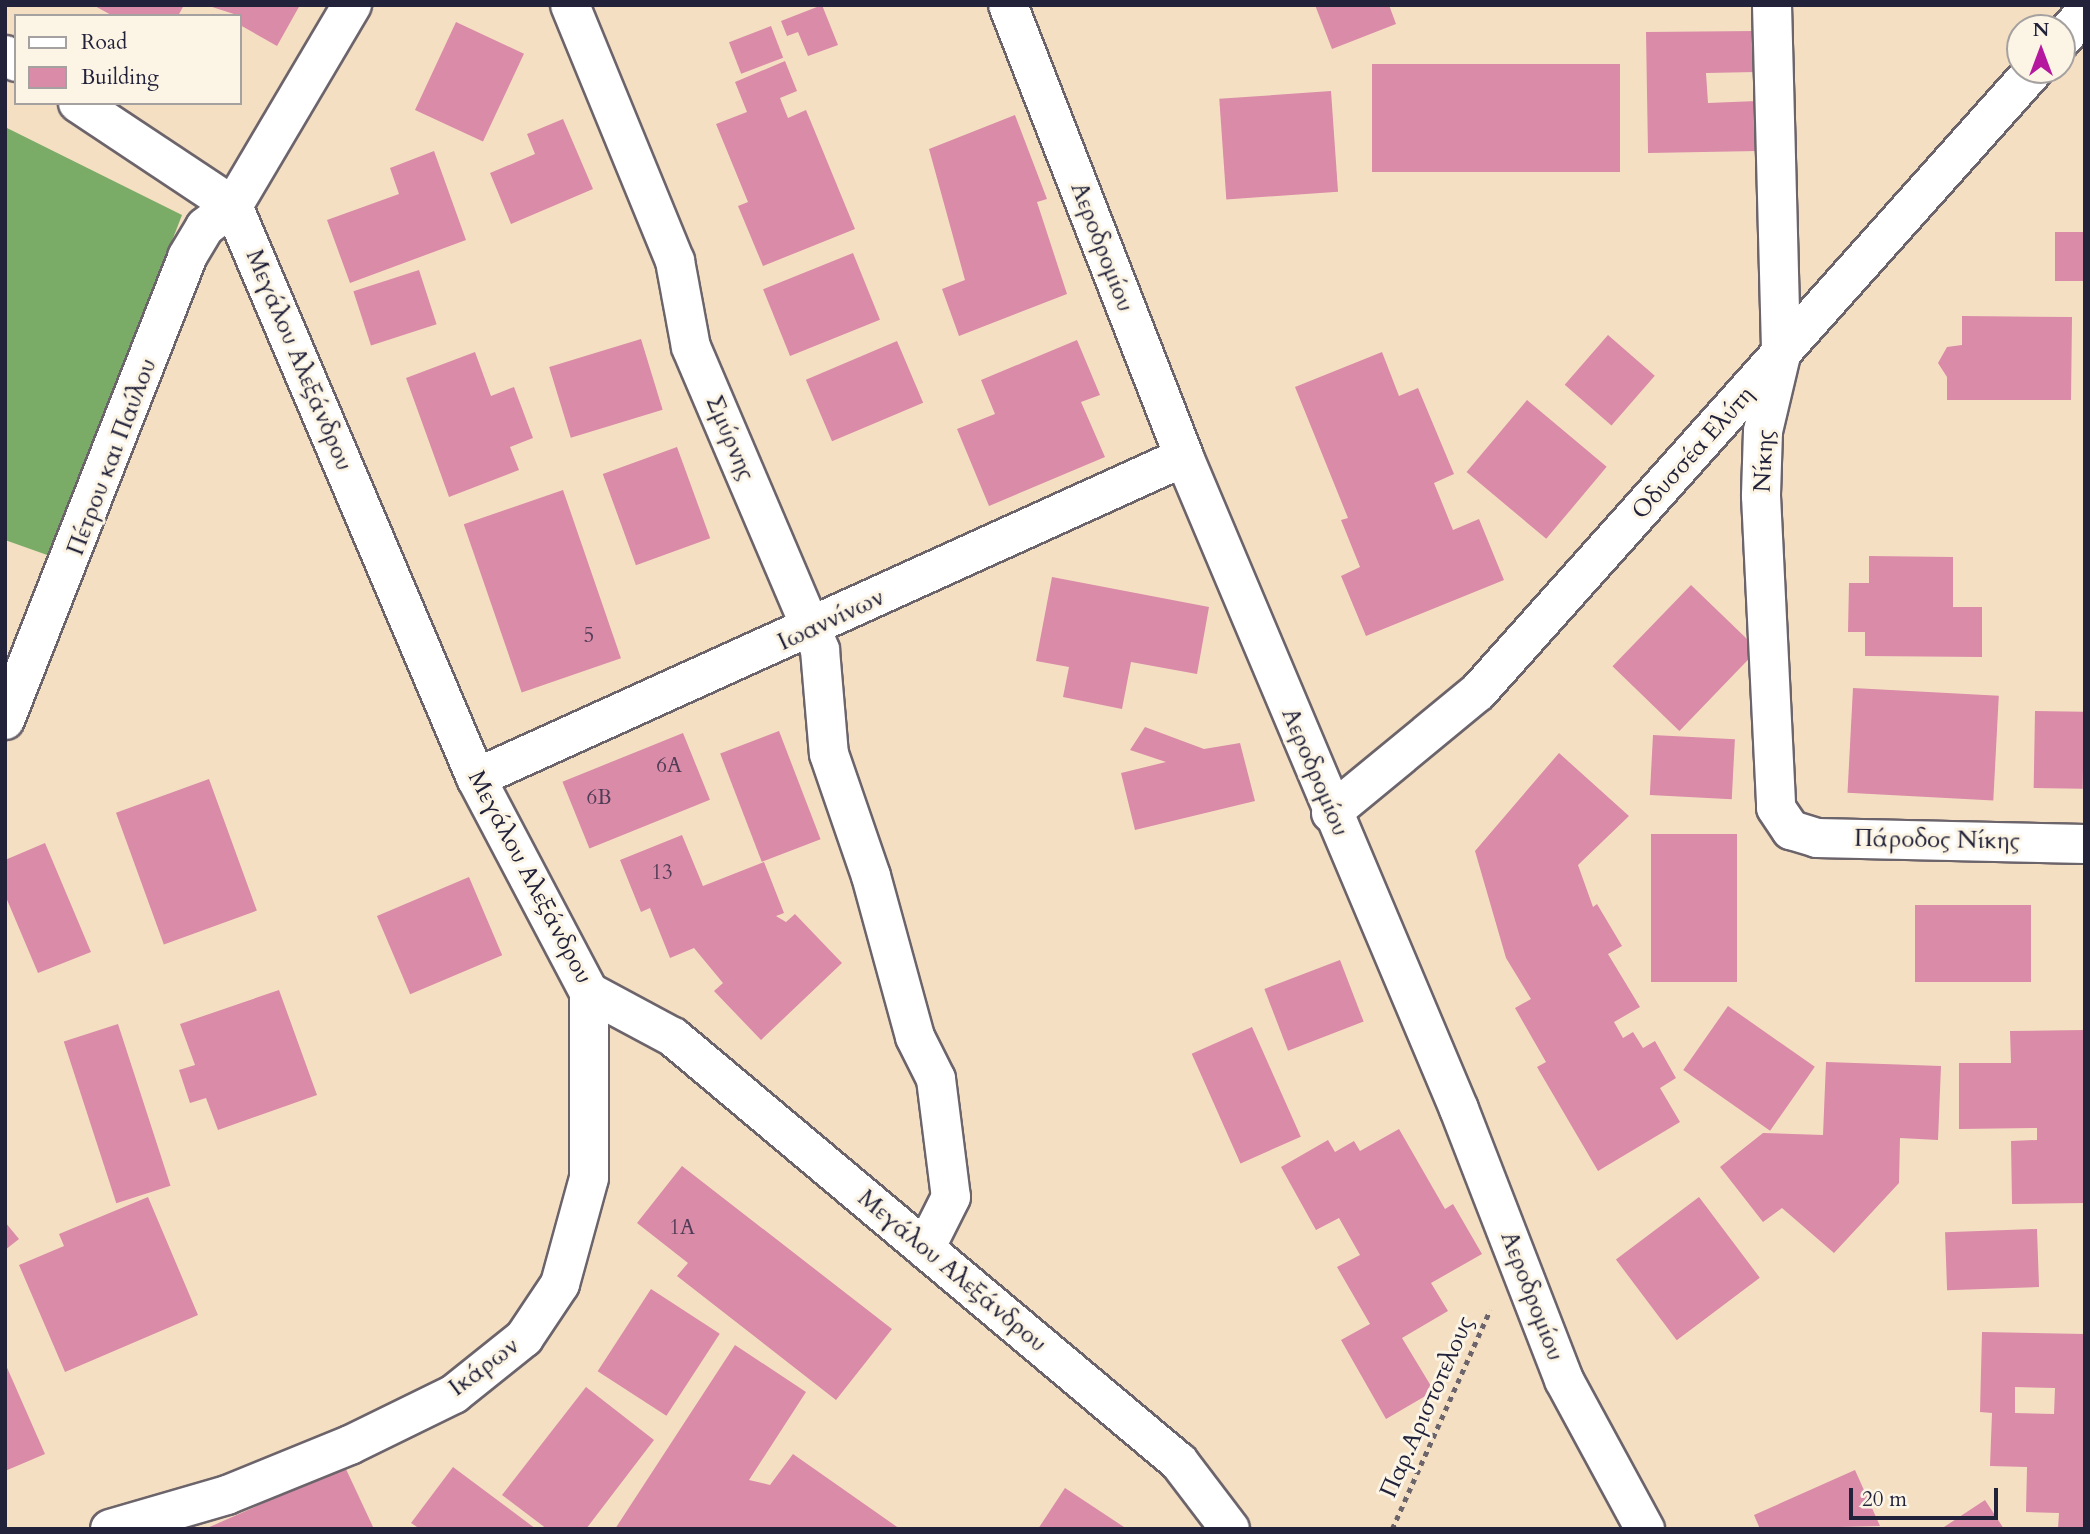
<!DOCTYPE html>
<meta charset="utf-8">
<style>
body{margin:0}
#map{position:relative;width:2090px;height:1534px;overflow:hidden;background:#f5dfc3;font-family:Cardo,serif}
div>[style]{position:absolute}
.forest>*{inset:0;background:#7aac67}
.building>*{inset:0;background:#d98ba8;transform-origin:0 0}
.path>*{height:4.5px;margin-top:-2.25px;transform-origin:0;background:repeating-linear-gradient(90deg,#6c646b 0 5px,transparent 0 10px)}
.roads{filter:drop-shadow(2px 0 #6c646b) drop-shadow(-2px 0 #6c646b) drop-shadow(0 2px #6c646b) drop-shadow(0 -2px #6c646b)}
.minor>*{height:38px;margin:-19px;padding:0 19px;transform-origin:19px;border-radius:19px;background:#fff}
span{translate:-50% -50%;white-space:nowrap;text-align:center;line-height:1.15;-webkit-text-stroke:6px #fcf5e5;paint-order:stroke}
.number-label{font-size:21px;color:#503c56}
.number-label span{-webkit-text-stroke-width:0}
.street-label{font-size:24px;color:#22223b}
.frame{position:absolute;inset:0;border:7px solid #22223b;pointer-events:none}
.legend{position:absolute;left:14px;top:14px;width:228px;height:91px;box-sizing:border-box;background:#fcf5e5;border:2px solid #a5a1a1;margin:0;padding:9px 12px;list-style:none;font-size:21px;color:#22223b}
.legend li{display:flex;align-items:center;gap:14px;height:35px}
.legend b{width:35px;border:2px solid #a5a1a1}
.north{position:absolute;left:2006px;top:14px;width:70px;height:70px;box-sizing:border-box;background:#fcf5e5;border:2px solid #a5a1a1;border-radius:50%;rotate:0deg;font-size:19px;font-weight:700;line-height:28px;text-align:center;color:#22223b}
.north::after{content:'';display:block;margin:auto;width:24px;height:32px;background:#b5179e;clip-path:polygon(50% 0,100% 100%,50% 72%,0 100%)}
.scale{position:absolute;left:1849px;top:1488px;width:149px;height:32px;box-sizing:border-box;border:4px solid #22223b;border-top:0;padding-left:9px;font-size:21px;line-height:24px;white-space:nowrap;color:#22223b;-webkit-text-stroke:5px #fcf5e5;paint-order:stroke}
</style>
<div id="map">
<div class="forest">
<i style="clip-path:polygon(5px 127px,182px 215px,50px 556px,5px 540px)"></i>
</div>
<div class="building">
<i style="clip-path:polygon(93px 5px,184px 5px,178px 16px,113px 16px)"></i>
<i style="clip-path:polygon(206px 5px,300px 5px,277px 46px,240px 25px,240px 16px)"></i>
<i style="clip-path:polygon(822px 5px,838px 45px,808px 56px,798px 32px,787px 36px,781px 21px)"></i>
<i style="clip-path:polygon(1315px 5px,1389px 5px,1396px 24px,1332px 49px)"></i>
<i style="left:456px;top:22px;width:75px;height:97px;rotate:25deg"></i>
<i style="left:771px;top:26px;width:34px;height:45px;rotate:69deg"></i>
<i style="clip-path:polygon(1756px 31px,1756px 72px,1706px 73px,1708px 103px,1757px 101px,1758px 151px,1648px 153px,1646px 32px)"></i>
<i style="clip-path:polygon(785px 61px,797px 91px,780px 98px,788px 118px,806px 110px,855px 229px,763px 266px,738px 206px,748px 202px,716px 124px,747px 112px,735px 82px)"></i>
<i style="left:1620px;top:64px;width:108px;height:248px;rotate:90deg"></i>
<i style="left:1331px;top:91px;width:101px;height:112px;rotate:86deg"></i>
<i style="clip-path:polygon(1015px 115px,1047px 199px,1037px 202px,1067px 294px,959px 336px,942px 289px,965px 280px,929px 149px)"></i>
<i style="clip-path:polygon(563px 119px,593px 189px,511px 224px,490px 173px,535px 154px,527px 134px)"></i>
<i style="clip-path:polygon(434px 151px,466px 240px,350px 283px,327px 220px,399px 194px,390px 168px)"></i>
<i style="left:2055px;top:232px;width:30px;height:49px"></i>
<i style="left:853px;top:253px;width:72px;height:97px;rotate:68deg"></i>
<i style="left:419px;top:270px;width:57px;height:69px;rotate:72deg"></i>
<i style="clip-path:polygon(1962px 316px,2072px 317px,2071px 400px,1947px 400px,1947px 377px,1938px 363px,1947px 347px,1962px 345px)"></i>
<i style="left:1608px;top:335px;width:62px;height:66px;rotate:41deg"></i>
<i style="left:641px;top:339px;width:74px;height:96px;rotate:73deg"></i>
<i style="clip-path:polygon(1077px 340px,1100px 395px,1081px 402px,1105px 457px,989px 506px,957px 429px,995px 414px,981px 380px)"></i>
<i style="left:897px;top:341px;width:67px;height:99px;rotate:67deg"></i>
<i style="clip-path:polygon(475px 352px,491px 396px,514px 387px,533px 438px,510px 447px,519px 470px,449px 497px,406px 378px)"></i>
<i style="clip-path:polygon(1382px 352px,1399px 396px,1418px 388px,1454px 474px,1434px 483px,1453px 530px,1479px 519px,1504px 580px,1366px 636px,1341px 576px,1360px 567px,1341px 520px,1348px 518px,1295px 387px)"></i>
<i style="left:1527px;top:400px;width:104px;height:94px;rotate:40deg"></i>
<i style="left:677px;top:447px;width:97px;height:79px;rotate:70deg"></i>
<i style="left:563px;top:490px;width:178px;height:105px;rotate:71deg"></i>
<i style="clip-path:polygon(1869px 556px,1953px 557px,1953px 607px,1982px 607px,1982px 657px,1865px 656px,1865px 632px,1848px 632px,1849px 583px,1869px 583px)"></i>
<i style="clip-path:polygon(1052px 577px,1209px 607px,1197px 674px,1131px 662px,1122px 709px,1063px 697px,1069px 667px,1036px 661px)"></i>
<i style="left:1691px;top:585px;width:93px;height:113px;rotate:44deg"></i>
<i style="left:1853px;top:688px;width:146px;height:105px;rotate:3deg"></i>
<i style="left:2035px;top:711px;width:49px;height:77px;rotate:1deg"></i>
<i style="clip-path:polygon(1145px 727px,1204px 749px,1240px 743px,1255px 801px,1135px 830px,1121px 773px,1166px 762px,1130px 750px)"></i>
<i style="left:779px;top:731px;width:116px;height:63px;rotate:69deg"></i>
<i style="left:683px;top:733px;width:72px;height:130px;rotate:68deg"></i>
<i style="left:1653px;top:735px;width:82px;height:60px;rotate:3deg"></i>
<i style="clip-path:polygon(1559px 753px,1629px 816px,1578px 865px,1593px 907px,1597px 904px,1622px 946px,1608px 954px,1640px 1007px,1614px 1022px,1623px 1038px,1633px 1032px,1643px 1048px,1655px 1041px,1676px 1078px,1660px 1088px,1680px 1122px,1598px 1171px,1537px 1067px,1546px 1062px,1515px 1008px,1531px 999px,1506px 958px,1475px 851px)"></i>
<i style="left:209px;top:779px;width:140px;height:99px;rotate:70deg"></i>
<i style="left:1651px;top:834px;width:86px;height:148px"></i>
<i style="clip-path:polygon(682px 835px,703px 886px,764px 862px,784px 913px,776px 916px,786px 922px,795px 914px,842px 963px,761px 1040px,714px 991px,723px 983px,694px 948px,670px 958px,650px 908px,641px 912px,620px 860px)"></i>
<i style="clip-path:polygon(45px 843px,91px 952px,38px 973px,5px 895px,5px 860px)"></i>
<i style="left:469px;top:877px;width:85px;height:100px;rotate:67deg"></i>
<i style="left:1915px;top:905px;width:116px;height:77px"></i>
<i style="left:1340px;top:960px;width:66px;height:81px;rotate:69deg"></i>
<i style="clip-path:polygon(279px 990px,317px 1095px,218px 1130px,206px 1098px,190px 1103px,179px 1070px,195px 1065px,180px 1024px)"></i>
<i style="left:1728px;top:1006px;width:106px;height:78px;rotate:35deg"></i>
<i style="left:118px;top:1024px;width:170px;height:57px;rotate:72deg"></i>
<i style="left:1252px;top:1027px;width:120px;height:66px;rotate:66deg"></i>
<i style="clip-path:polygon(2085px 1030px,2085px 1203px,2012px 1204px,2011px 1141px,2037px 1140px,2037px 1128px,1959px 1129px,1959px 1063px,2011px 1063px,2010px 1031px)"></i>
<i style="clip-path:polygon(1826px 1062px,1941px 1066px,1938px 1140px,1900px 1138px,1899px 1183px,1834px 1253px,1782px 1208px,1763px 1222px,1720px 1167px,1763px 1133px,1823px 1135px)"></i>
<i style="clip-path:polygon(1399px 1129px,1445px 1209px,1453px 1204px,1482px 1254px,1431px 1283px,1448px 1311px,1402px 1338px,1434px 1391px,1386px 1419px,1341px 1340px,1370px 1324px,1337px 1267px,1360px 1255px,1339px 1218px,1316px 1230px,1281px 1167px,1328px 1140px,1335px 1152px,1354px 1141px,1360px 1151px)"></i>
<i style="clip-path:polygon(682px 1166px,892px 1329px,836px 1400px,677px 1276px,688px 1263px,637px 1223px)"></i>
<i style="clip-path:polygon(148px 1197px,198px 1315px,65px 1372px,19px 1265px,64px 1246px,59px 1234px)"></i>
<i style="left:1699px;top:1197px;width:101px;height:104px;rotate:53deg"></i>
<i style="clip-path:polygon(5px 1222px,19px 1239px,5px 1250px)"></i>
<i style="left:2037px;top:1229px;width:58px;height:92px;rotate:88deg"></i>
<i style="left:651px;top:1289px;width:82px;height:98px;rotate:33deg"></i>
<i style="clip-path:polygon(evenodd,1982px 1332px,2085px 1334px,2085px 1529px,2058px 1529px,2059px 1513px,2026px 1512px,2027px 1467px,1990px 1466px,1992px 1413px,1980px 1412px,1982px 1332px,2015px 1387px,2055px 1388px,2054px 1414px,2015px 1413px,2015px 1387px)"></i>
<i style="clip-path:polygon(735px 1345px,806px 1392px,749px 1480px,770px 1485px,793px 1454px,900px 1529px,615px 1529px)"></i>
<i style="clip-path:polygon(5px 1363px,45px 1454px,5px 1471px)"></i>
<i style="clip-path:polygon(586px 1387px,654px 1440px,586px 1529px,547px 1529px,502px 1495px)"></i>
<i style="clip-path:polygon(345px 1467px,374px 1529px,205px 1529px)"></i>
<i style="clip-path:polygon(453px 1467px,536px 1529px,420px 1529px,411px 1523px)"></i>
<i style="clip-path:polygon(1855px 1470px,1880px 1526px,1760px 1529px,1754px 1515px)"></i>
<i style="clip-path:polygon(1065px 1488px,1127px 1529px,1038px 1529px)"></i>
<i style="clip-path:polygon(1985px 1500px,2004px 1529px,1941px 1529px)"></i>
</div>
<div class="path">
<i style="left:1392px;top:1529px;width:240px;rotate:-65.9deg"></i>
</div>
<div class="roads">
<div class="minor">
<i style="left:570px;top:5px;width:277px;rotate:67.7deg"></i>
<i style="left:675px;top:261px;width:87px;rotate:79.5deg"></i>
<i style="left:691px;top:347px;width:329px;rotate:66.9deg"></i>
<i style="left:820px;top:650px;width:104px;rotate:85.1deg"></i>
<i style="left:829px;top:754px;width:129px;rotate:71deg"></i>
<i style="left:871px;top:876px;width:167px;rotate:74.7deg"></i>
<i style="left:915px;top:1037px;width:47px;rotate:63.4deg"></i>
<i style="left:936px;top:1079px;width:119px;rotate:82.8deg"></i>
<i style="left:951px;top:1197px;width:58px;rotate:116.6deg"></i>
<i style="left:1008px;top:5px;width:485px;rotate:68.7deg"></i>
<i style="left:1184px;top:457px;width:708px;rotate:67.13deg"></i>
<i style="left:1459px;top:1109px;width:291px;rotate:68.8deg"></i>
<i style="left:1564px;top:1380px;width:170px;rotate:61.5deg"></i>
<i style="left:1772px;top:5px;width:350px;rotate:88.5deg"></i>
<i style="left:1781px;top:355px;width:78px;rotate:103.3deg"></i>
<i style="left:1763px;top:431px;width:65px;rotate:91.8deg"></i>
<i style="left:1761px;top:496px;width:312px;rotate:87.2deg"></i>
<i style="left:1776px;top:808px;width:27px;rotate:56deg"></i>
<i style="left:1791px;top:830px;width:27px;rotate:17deg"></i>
<i style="left:1817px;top:838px;width:268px;rotate:1.3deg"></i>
<i style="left:2062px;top:39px;width:35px;rotate:-49deg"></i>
<i style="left:5px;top:55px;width:13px;rotate:32deg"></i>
<i style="left:78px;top:103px;width:186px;rotate:33.6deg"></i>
<i style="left:233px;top:206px;width:621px;rotate:66.98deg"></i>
<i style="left:476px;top:778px;width:242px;rotate:62.2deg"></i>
<i style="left:589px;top:992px;width:95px;rotate:28.2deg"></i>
<i style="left:673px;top:1037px;width:661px;rotate:40.03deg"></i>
<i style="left:1179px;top:1462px;width:84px;rotate:52.7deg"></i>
<i style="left:5px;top:720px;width:497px;rotate:-68.5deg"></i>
<i style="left:187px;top:257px;width:35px;rotate:-59deg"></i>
<i style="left:205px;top:227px;width:35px;rotate:-37deg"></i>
<i style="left:233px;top:206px;width:234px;rotate:-59.4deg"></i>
<i style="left:476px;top:778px;width:777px;rotate:-24.39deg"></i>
<i style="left:1331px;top:813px;width:190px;rotate:-39.5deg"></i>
<i style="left:1478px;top:692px;width:834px;rotate:-48.21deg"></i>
<i style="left:110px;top:1529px;width:122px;rotate:-16.2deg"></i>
<i style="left:227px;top:1495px;width:133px;rotate:-22.1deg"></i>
<i style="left:350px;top:1445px;width:116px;rotate:-26.1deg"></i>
<i style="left:454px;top:1394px;width:90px;rotate:-38.7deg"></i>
<i style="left:524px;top:1338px;width:65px;rotate:-56.3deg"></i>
<i style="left:560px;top:1284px;width:110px;rotate:-74.7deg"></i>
<i style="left:589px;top:1178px;width:186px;rotate:-90deg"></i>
</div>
</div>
<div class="number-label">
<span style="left:589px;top:636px">5</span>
<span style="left:669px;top:766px">6A</span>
<span style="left:599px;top:798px">6B</span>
<span style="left:662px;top:873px">13</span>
<span style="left:682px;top:1228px">1A</span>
</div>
<div class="street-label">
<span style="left:1102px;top:247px;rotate:69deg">Αεροδρομίου</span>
<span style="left:299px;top:360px;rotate:67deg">Μεγάλου Αλεξάνδρου</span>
<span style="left:730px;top:438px;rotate:67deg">Σμύρνης</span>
<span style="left:1693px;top:453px;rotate:-48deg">Οδυσσέα Ελύτη</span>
<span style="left:112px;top:457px;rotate:-69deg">Πέτρου και Παύλου</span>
<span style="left:1764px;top:461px;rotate:-87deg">Νίκης</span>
<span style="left:831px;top:620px;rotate:-25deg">Ιωαννίνων</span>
<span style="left:1315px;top:772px;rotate:67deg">Αεροδρομίου</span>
<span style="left:1937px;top:840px;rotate:1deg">Πάροδος Νίκης</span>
<span style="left:530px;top:877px;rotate:62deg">Μεγάλου Αλεξάνδρου</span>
<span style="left:952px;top:1271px;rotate:40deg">Μεγάλου Αλεξάνδρου</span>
<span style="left:1532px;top:1296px;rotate:69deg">Αεροδρομίου</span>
<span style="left:484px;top:1367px;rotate:-37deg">Ικάρων</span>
<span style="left:1427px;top:1407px;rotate:-66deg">Παρ.Αριστοτελους</span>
</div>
<div class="frame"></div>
<ul class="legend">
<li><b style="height:9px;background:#fff"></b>Road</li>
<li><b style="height:19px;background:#d98ba8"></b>Building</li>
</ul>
<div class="north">N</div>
<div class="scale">20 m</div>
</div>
